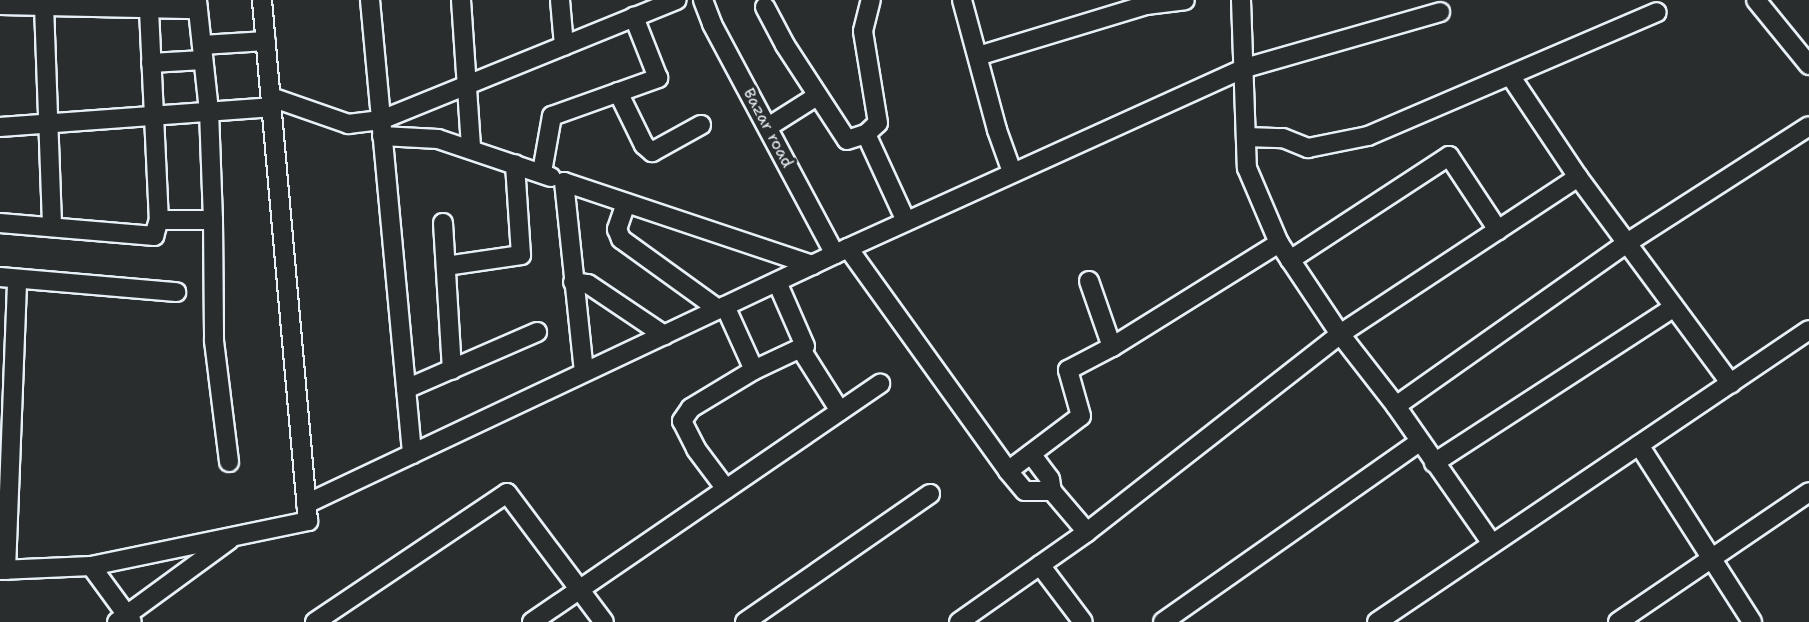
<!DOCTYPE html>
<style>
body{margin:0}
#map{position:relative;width:1809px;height:622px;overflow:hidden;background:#2a2d2e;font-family:"Shantell Sans",sans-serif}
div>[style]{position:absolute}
.roads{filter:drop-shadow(2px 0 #e8f1f8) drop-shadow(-2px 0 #e8f1f8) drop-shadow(0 2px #e8f1f8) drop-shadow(0 -2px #e8f1f8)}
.minor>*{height:18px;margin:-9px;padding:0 9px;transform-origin:9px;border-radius:9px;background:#2a2d2e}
span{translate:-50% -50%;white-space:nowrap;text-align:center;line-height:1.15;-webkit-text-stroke:6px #2a2d2e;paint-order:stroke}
.street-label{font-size:16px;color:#e8f1f8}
</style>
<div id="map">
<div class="roads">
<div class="minor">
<i style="left:370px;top:0;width:456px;rotate:84.7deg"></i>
<i style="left:461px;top:0;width:147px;rotate:86.1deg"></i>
<i style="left:560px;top:0;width:46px;rotate:85deg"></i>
<i style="left:703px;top:0;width:26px;rotate:69deg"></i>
<i style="left:712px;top:24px;width:261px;rotate:61.9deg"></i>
<i style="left:962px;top:0;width:135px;rotate:74.9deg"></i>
<i style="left:997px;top:130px;width:45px;rotate:70.3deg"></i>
<i style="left:1241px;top:0;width:168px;rotate:88deg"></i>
<i style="left:1247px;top:168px;width:82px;rotate:66.9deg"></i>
<i style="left:1279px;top:243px;width:110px;rotate:56.2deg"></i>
<i style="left:1340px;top:334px;width:91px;rotate:52.1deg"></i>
<i style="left:1396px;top:406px;width:166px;rotate:55.1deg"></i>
<i style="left:1756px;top:0;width:84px;rotate:50.8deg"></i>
<i style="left:0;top:5px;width:198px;rotate:1.2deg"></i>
<i style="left:44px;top:6px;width:219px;rotate:87.9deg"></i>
<i style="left:765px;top:7px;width:43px;rotate:62.2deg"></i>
<i style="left:785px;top:45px;width:113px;rotate:56.9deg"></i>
<i style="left:847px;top:140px;width:20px;rotate:-18deg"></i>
<i style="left:866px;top:134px;width:16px;rotate:-43deg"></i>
<i style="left:878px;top:123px;width:93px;rotate:-99.3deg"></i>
<i style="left:863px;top:31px;width:32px;rotate:-76deg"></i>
<i style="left:149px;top:10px;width:210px;rotate:87.3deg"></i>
<i style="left:202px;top:45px;width:64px;rotate:-3.6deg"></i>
<i style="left:978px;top:56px;width:176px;rotate:-16.9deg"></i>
<i style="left:1146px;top:5px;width:39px;rotate:-7deg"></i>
<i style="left:151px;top:63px;width:52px;rotate:-3.3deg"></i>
<i style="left:1511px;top:77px;width:120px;rotate:56.2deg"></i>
<i style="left:1578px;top:177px;width:257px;rotate:53.5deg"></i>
<i style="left:618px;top:92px;width:59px;rotate:63.9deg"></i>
<i style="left:644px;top:145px;width:11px;rotate:41deg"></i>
<i style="left:652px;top:152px;width:56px;rotate:-28.9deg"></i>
<i style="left:271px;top:97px;width:82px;rotate:19.3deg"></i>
<i style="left:348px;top:124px;width:33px;rotate:-7deg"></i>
<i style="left:381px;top:120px;width:319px;rotate:-22.1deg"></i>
<i style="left:0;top:127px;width:271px;rotate:-4.2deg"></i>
<i style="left:768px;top:127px;width:58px;rotate:-32.3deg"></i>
<i style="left:866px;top:134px;width:96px;rotate:65.3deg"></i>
<i style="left:382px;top:136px;width:56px;rotate:3.1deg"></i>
<i style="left:438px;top:139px;width:119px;rotate:18.6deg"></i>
<i style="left:1246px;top:137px;width:37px;rotate:2deg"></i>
<i style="left:1283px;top:138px;width:27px;rotate:22deg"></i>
<i style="left:1308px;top:148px;width:61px;rotate:-11.3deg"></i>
<i style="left:1368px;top:136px;width:314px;rotate:-23.2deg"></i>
<i style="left:542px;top:172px;width:57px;rotate:-79.9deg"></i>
<i style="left:552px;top:116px;width:113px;rotate:-19.7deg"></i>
<i style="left:658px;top:78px;width:66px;rotate:-111.5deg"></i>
<i style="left:626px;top:203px;width:28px;rotate:109deg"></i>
<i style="left:617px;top:229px;width:11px;rotate:68deg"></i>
<i style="left:621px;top:239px;width:120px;rotate:35.8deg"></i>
<i style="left:213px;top:220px;width:121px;rotate:89.5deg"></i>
<i style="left:214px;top:341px;width:122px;rotate:82.9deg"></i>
<i style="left:0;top:223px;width:155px;rotate:4.8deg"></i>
<i style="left:154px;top:236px;width:17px;rotate:-73deg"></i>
<i style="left:159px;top:220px;width:54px"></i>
<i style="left:213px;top:220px;width:109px;rotate:-92.1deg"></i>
<i style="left:209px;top:111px;width:112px;rotate:-96.2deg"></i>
<i style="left:443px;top:223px;width:147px;rotate:86.5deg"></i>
<i style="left:848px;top:248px;width:274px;rotate:54.3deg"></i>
<i style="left:1008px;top:471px;width:91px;rotate:-37deg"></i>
<i style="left:1081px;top:416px;width:48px;rotate:-105.8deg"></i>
<i style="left:1068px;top:370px;width:50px;rotate:-27.6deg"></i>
<i style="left:1290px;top:260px;width:190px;rotate:-33.2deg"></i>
<i style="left:1449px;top:156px;width:89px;rotate:56.5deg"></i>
<i style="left:446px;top:266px;width:76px;rotate:-8.3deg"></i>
<i style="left:521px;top:255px;width:91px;rotate:-93.8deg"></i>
<i style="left:0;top:277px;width:177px;rotate:4.9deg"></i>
<i style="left:1089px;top:281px;width:70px;rotate:70.8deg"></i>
<i style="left:1112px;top:347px;width:197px;rotate:-31.9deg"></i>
<i style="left:573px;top:282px;width:15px;rotate:8deg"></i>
<i style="left:588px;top:284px;width:92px;rotate:33.9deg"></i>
<i style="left:725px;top:306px;width:70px;rotate:65.6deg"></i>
<i style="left:754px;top:370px;width:74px;rotate:148.9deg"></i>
<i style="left:691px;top:408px;width:16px;rotate:125deg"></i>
<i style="left:682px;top:421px;width:31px;rotate:63deg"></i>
<i style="left:696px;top:449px;width:50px;rotate:53.1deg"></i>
<i style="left:802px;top:351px;width:71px;rotate:57.7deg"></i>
<i style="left:754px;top:370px;width:56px;rotate:-25.2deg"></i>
<i style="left:805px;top:346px;width:70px;rotate:-113.6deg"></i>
<i style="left:584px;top:372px;width:191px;rotate:-96deg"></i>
<i style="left:564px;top:182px;width:262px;rotate:18.5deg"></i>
<i style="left:406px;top:389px;width:143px;rotate:-23.5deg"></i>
<i style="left:1396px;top:406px;width:283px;rotate:-35.2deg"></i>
<i style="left:1627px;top:243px;width:216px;rotate:-32.7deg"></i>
<i style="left:1639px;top:445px;width:210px;rotate:57.4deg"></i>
<i style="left:1031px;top:454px;width:31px;rotate:53deg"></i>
<i style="left:1050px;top:479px;width:12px;rotate:81deg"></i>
<i style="left:1052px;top:491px;width:54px;rotate:49.5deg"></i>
<i style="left:1434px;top:463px;width:286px;rotate:-33deg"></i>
<i style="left:1008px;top:471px;width:26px;rotate:50deg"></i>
<i style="left:1025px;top:491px;width:27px"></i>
<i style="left:306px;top:504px;width:599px;rotate:-25.28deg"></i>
<i style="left:848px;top:248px;width:436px;rotate:-24.4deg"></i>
<i style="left:1245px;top:68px;width:203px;rotate:-16deg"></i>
<i style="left:1040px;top:565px;width:71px;rotate:53deg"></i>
<i style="left:91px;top:566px;width:69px;rotate:53.8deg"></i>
<i style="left:0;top:570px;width:91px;rotate:-2.5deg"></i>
<i style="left:91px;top:566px;width:222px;rotate:-11.7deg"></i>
<i style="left:308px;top:521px;width:523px;rotate:-95.05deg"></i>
<i style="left:6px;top:570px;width:291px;rotate:-87.8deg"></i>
<i style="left:117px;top:622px;width:139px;rotate:-36.2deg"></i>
<i style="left:315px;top:622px;width:231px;rotate:-33.9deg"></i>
<i style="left:507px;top:493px;width:161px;rotate:53.1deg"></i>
<i style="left:532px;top:622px;width:422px;rotate:-34.4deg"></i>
<i style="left:745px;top:622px;width:225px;rotate:-34.7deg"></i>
<i style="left:959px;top:622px;width:156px;rotate:-35.1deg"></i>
<i style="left:1087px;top:532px;width:321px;rotate:-38deg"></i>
<i style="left:1340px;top:334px;width:285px;rotate:-33.4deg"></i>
<i style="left:1163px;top:622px;width:313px;rotate:-35.1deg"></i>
<i style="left:1377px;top:622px;width:521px;rotate:-34.06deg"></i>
<i style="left:1618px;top:622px;width:231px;rotate:-34.2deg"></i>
</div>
</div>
<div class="street-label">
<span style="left:768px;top:128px;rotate:62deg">Bazar road</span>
</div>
</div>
